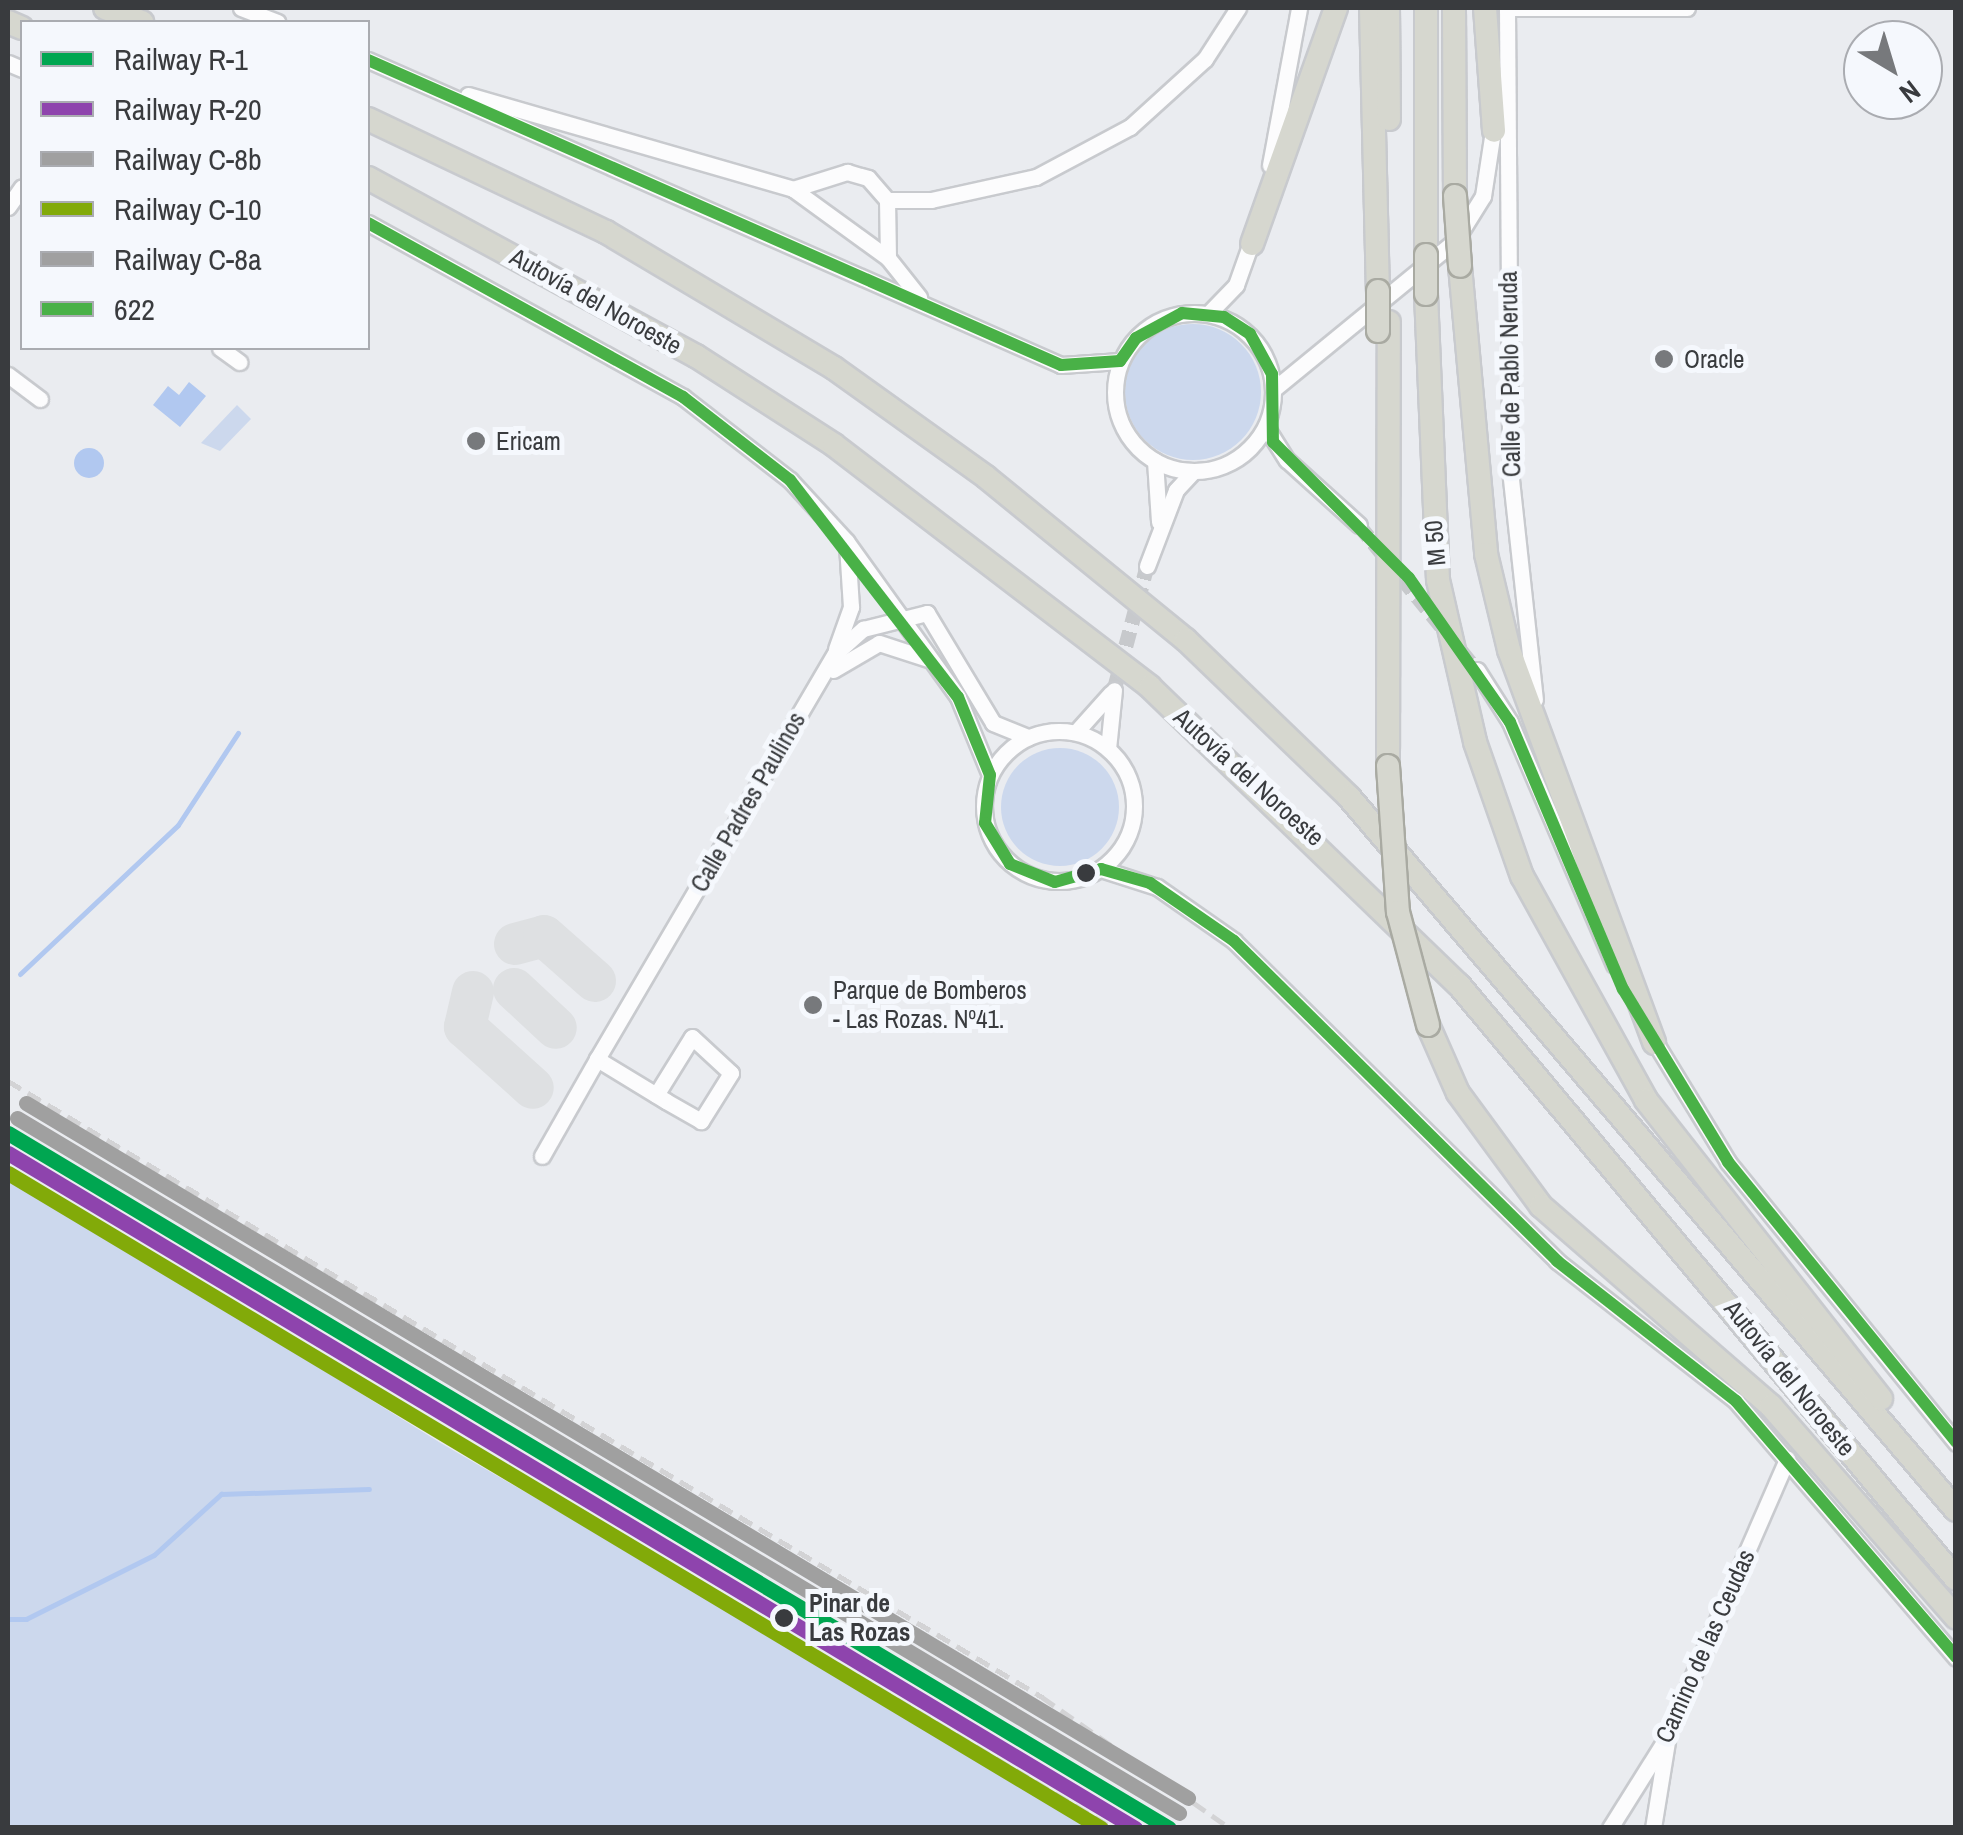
<!DOCTYPE html>
<meta charset="utf-8">
<style>
body{margin:0}
#map{position:relative;width:1963px;height:1835px;overflow:hidden;background:#eaecf0;font-family:"Archivo Narrow",sans-serif}
div>[style]{position:absolute}
.green>*{inset:0;background:#ccd8ed}
.round{border-radius:50%}
.water>*{inset:0;background:#b1c8f0}
.stream>*{height:5px;margin:-2.5px;padding:0 2.5px;transform-origin:2.5px;border-radius:2.5px;background:#b1c8f0}
.taxiway>*{height:42px;margin:-21px;padding:0 21px;transform-origin:21px;border-radius:21px;background:#dee0e2}
.minor-tunnel>*{height:15px;margin-top:-7.5px;transform-origin:0;background:repeating-linear-gradient(90deg,#c7c9cc 0 15px,transparent 0 23px)}
.roads{filter:drop-shadow(2px 0 #c8cace) drop-shadow(-2px 0 #c8cace) drop-shadow(0 2px #c8cace) drop-shadow(0 -2px #c8cace)}
.minor>*{height:15px;margin:-7.5px;padding:0 7.5px;transform-origin:7.5px;border-radius:7.5px;background:#fcfcfd}
.minor>.ring{margin:-7.5px;padding:0;box-sizing:content-box;background:none;border:15px solid #fcfcfd;border-radius:50%}
.highway>*{height:22px;margin:-11px;padding:0 11px;transform-origin:11px;border-radius:11px;background:#d6d7cf}
.rail>*{height:5px;margin-top:-2.5px;transform-origin:0;background:repeating-linear-gradient(90deg,#d3d3d5 0 15px,transparent 0 23px)}
.bridges{filter:drop-shadow(2px 0 #a9aaa2) drop-shadow(-2px 0 #a9aaa2) drop-shadow(0 2px #a9aaa2) drop-shadow(0 -2px #a9aaa2)}
.highway-bridge>*{height:22px;margin:-11px;padding:0 11px;transform-origin:11px;border-radius:11px;background:#d6d7cf}
.bus-1>*{height:12px;margin:-6px;padding:0 6px;transform-origin:6px;border-radius:6px;background:#49b147}
.rail-1>*{height:15px;margin:-7.5px;padding:0 7.5px;transform-origin:7.5px;border-radius:7.5px;background:#00a651}
.rail-2>*{height:15px;margin:-7.5px;padding:0 7.5px;transform-origin:7.5px;border-radius:7.5px;background:#8e44ad}
.rail-3>*{height:15px;margin:-7.5px;padding:0 7.5px;transform-origin:7.5px;border-radius:7.5px;background:#a0a0a0}
.rail-4>*{height:15px;margin:-7.5px;padding:0 7.5px;transform-origin:7.5px;border-radius:7.5px;background:#82aa09}
.rail-5>*{height:15px;margin:-7.5px;padding:0 7.5px;transform-origin:7.5px;border-radius:7.5px;background:#a0a0a0}
.dots>*{width:28px;height:28px;translate:-50% -50%;box-sizing:border-box;border:5px solid #f5f8fd;border-radius:50%}
span{translate:-50% -50%;white-space:nowrap;text-align:center;line-height:1.15;-webkit-text-stroke:10px #f5f8fd;paint-order:stroke}
.street-label{font-size:25px;color:#393b3e}
.poi-label{font-size:25px;color:#393b3e}
.left{translate:0 -50%;text-align:left}
.stop-label{font-size:25px;color:#393b3e;font-weight:700}
.frame{position:absolute;inset:0;border:10px solid #393b3e;pointer-events:none}
.legend{position:absolute;left:20px;top:20px;width:350px;height:330px;box-sizing:border-box;background:#f5f8fd;border:2px solid #aaacb1;margin:0;padding:12px 18px;list-style:none;font-size:30px;color:#393b3e}
.legend li{display:flex;align-items:center;gap:20px;height:50px}
.legend b{width:50px;border:2px solid #aaacb1}
.north{position:absolute;left:1843px;top:20px;width:100px;height:100px;box-sizing:border-box;background:#f5f8fd;border:2px solid #aaacb1;border-radius:50%;rotate:142deg;font-size:28px;font-weight:700;line-height:40px;text-align:center;color:#393b3e}
.north::after{content:'';display:block;margin:auto;width:35px;height:45px;background:#77797c;clip-path:polygon(50% 0,100% 100%,50% 72%,0 100%)}
</style>
<div id="map">
<div class="green">
<i class="round" style="left:1125px;top:324px;width:136px;height:136px"></i>
<i style="clip-path:polygon(237px 405px,251px 419px,220px 451px,201px 443px)"></i>
<i class="round" style="left:1001px;top:748px;width:118px;height:118px"></i>
<i style="clip-path:polygon(8px 1174px,439px 1442px,1102px 1827px,8px 1827px)"></i>
</div>
<div class="water">
<i style="clip-path:polygon(189px 382px,206px 396px,180px 427px,153px 405px,168px 386px,179px 395px)"></i>
<i class="round" style="left:74px;top:448px;width:30px;height:30px"></i>
</div>
<div class="stream">
<i style="left:20px;top:974px;width:217px;rotate:-43.3deg"></i>
<i style="left:178px;top:825px;width:110px;rotate:-56.9deg"></i>
<i style="left:8px;top:1619px;width:18px"></i>
<i style="left:26px;top:1619px;width:143px;rotate:-26.6deg"></i>
<i style="left:154px;top:1555px;width:91px;rotate:-42.3deg"></i>
<i style="left:221px;top:1494px;width:148px;rotate:-1.9deg"></i>
</div>
<div class="taxiway">
<i style="left:515px;top:944px;width:30px;rotate:-15deg"></i>
<i style="left:544px;top:936px;width:68px;rotate:41.4deg"></i>
<i style="left:514px;top:989px;width:57px;rotate:42.9deg"></i>
<i style="left:473px;top:992px;width:36px;rotate:103deg"></i>
<i style="left:465px;top:1027px;width:91px;rotate:41.9deg"></i>
</div>
<div class="minor-tunnel">
<i style="left:1359px;top:525px;width:187px;rotate:50.9deg"></i>
<i style="left:1114px;top:690px;width:128px;rotate:-75.1deg"></i>
</div>
<div class="roads">
<div class="minor">
<i style="left:241px;top:8px;width:39px;rotate:21deg"></i>
<i style="left:1507px;top:8px;width:462px;rotate:89.6deg"></i>
<i style="left:1510px;top:470px;width:231px;rotate:83.8deg"></i>
<i style="left:1507px;top:8px;width:180px"></i>
<i style="left:368px;top:60px;width:757px;rotate:23.76deg"></i>
<i style="left:1061px;top:365px;width:59px;rotate:-3.9deg"></i>
<i style="left:8px;top:63px;width:15px;rotate:23deg"></i>
<i style="left:468px;top:95px;width:338px;rotate:16.1deg"></i>
<i style="left:793px;top:189px;width:117px;rotate:36deg"></i>
<i style="left:1270px;top:165px;width:160px;rotate:-79.5deg"></i>
<i style="left:793px;top:189px;width:57px;rotate:-17.5deg"></i>
<i style="left:847px;top:172px;width:22px;rotate:16deg"></i>
<i style="left:868px;top:178px;width:29px;rotate:49deg"></i>
<i style="left:887px;top:200px;width:44px"></i>
<i style="left:931px;top:200px;width:107px;rotate:-12.4deg"></i>
<i style="left:1036px;top:177px;width:106px;rotate:-28deg"></i>
<i style="left:1130px;top:127px;width:101px;rotate:-42.2deg"></i>
<i style="left:1205px;top:59px;width:61px;rotate:-57.1deg"></i>
<i style="left:887px;top:200px;width:58px;rotate:89deg"></i>
<i style="left:888px;top:258px;width:50px;rotate:51.5deg"></i>
<i style="left:8px;top:207px;width:24px;rotate:-55deg"></i>
<i style="left:368px;top:223px;width:360px;rotate:28.9deg"></i>
<i style="left:683px;top:397px;width:135px;rotate:37.8deg"></i>
<i style="left:790px;top:480px;width:83px;rotate:47.4deg"></i>
<i style="left:846px;top:541px;width:192px;rotate:54.3deg"></i>
<i style="left:958px;top:697px;width:84px;rotate:67.7deg"></i>
<i class="ring" style="left:1115px;top:313px;width:143px;height:143px"></i>
<i style="left:1209px;top:313px;width:39px;rotate:-46deg"></i>
<i style="left:1236px;top:285px;width:51px;rotate:-70.5deg"></i>
<i style="left:220px;top:348px;width:24px;rotate:36deg"></i>
<i style="left:8px;top:375px;width:40px;rotate:37deg"></i>
<i style="left:1274px;top:389px;width:234px;rotate:-39.3deg"></i>
<i style="left:1455px;top:241px;width:53px;rotate:-58.1deg"></i>
<i style="left:1483px;top:196px;width:73px;rotate:-81.3deg"></i>
<i style="left:1266px;top:427px;width:39px;rotate:58deg"></i>
<i style="left:1287px;top:460px;width:97px;rotate:42.1deg"></i>
<i style="left:1155px;top:461px;width:61px;rotate:86.2deg"></i>
<i style="left:1147px;top:566px;width:81px;rotate:-69.1deg"></i>
<i style="left:1176px;top:490px;width:26px;rotate:-47deg"></i>
<i style="left:836px;top:649px;width:45px;rotate:-70.3deg"></i>
<i style="left:851px;top:607px;width:62px;rotate:-93.7deg"></i>
<i style="left:833px;top:670px;width:53px;rotate:-30.4deg"></i>
<i style="left:879px;top:643px;width:52px;rotate:18.1deg"></i>
<i style="left:1477px;top:670px;width:62px;rotate:57.6deg"></i>
<i style="left:1510px;top:722px;width:264px;rotate:66.8deg"></i>
<i class="ring" style="left:984px;top:731px;width:135px;height:135px"></i>
<i style="left:1076px;top:732px;width:52px;rotate:-48.1deg"></i>
<i style="left:1108px;top:749px;width:59px;rotate:-84.2deg"></i>
<i style="left:1101px;top:869px;width:59px;rotate:17.8deg"></i>
<i style="left:1157px;top:887px;width:94px;rotate:35deg"></i>
<i style="left:1234px;top:941px;width:455px;rotate:44.7deg"></i>
<i style="left:1557px;top:1261px;width:227px;rotate:38deg"></i>
<i style="left:1736px;top:1401px;width:338px;rotate:49.4deg"></i>
<i style="left:1650px;top:1034px;width:150px;rotate:58.6deg"></i>
<i style="left:1728px;top:1162px;width:362px;rotate:50.9deg"></i>
<i style="left:656px;top:1095px;width:68px;rotate:-58.2deg"></i>
<i style="left:692px;top:1037px;width:53px;rotate:42.7deg"></i>
<i style="left:731px;top:1073px;width:57px;rotate:122deg"></i>
<i style="left:701px;top:1121px;width:40px;rotate:-150.3deg"></i>
<i style="left:666px;top:1101px;width:81px;rotate:-148.7deg"></i>
<i style="left:597px;top:1059px;width:470px;rotate:-59.6deg"></i>
<i style="left:835px;top:654px;width:38px;rotate:-42deg"></i>
<i style="left:863px;top:629px;width:66px;rotate:-14deg"></i>
<i style="left:927px;top:613px;width:128px;rotate:59deg"></i>
<i style="left:993px;top:723px;width:38px;rotate:22deg"></i>
<i style="left:542px;top:1156px;width:112px;rotate:-60.4deg"></i>
<i style="left:1610px;top:1828px;width:102px;rotate:-57.9deg"></i>
<i style="left:1664px;top:1742px;width:309px;rotate:-66.5deg"></i>
<i style="left:1653px;top:1828px;width:87px;rotate:-80.8deg"></i>
</div>
<div class="highway">
<i style="left:105px;top:8px;width:40px;rotate:21deg"></i>
<i style="left:1371px;top:8px;width:283px;rotate:88.6deg"></i>
<i style="left:1388px;top:8px;width:111px;rotate:89.5deg"></i>
<i style="left:1426px;top:8px;width:247px;rotate:90deg"></i>
<i style="left:1454px;top:8px;width:188px;rotate:89.7deg"></i>
<i style="left:1485px;top:8px;width:123px;rotate:85.8deg"></i>
<i style="left:8px;top:22px;width:15px;rotate:23deg"></i>
<i style="left:368px;top:119px;width:263px;rotate:25.4deg"></i>
<i style="left:606px;top:232px;width:265px;rotate:30.8deg"></i>
<i style="left:834px;top:368px;width:187px;rotate:35.6deg"></i>
<i style="left:986px;top:477px;width:258px;rotate:39.2deg"></i>
<i style="left:1186px;top:640px;width:226px;rotate:43.9deg"></i>
<i style="left:1349px;top:797px;width:936px;rotate:49.59deg"></i>
<i style="left:368px;top:178px;width:373px;rotate:28.5deg"></i>
<i style="left:696px;top:356px;width:164px;rotate:32.8deg"></i>
<i style="left:834px;top:445px;width:398px;rotate:37.4deg"></i>
<i style="left:1150px;top:687px;width:429px;rotate:44deg"></i>
<i style="left:1459px;top:985px;width:774px;rotate:50.08deg"></i>
<i style="left:1252px;top:244px;width:251px;rotate:-70.4deg"></i>
<i style="left:1460px;top:266px;width:289px;rotate:84.8deg"></i>
<i style="left:1486px;top:554px;width:99px;rotate:76.5deg"></i>
<i style="left:1509px;top:650px;width:419px;rotate:69.7deg"></i>
<i style="left:1426px;top:294px;width:286px;rotate:87.6deg"></i>
<i style="left:1438px;top:580px;width:166px;rotate:77.1deg"></i>
<i style="left:1475px;top:742px;width:142px;rotate:70.7deg"></i>
<i style="left:1522px;top:876px;width:256px;rotate:61deg"></i>
<i style="left:1646px;top:1100px;width:380px;rotate:51.8deg"></i>
<i style="left:1388px;top:766px;width:444px;rotate:-89.9deg"></i>
<i style="left:1428px;top:1025px;width:74px;rotate:66.2deg"></i>
<i style="left:1458px;top:1093px;width:140px;rotate:53.7deg"></i>
<i style="left:1541px;top:1206px;width:305px;rotate:41deg"></i>
<i style="left:1771px;top:1406px;width:281px;rotate:48.8deg"></i>
</div>
</div>
<div class="rail">
<i style="left:8px;top:1081px;width:1204px;rotate:30.78deg"></i>
<i style="left:1042px;top:1697px;width:229px;rotate:34.9deg"></i>
<i style="left:8px;top:1169px;width:1287px;rotate:30.81deg"></i>
</div>
<div class="bridges">
<div class="highway-bridge">
<i style="left:1455px;top:196px;width:70px;rotate:85.9deg"></i>
<i style="left:1426px;top:294px;width:39px;rotate:-90deg"></i>
<i style="left:1378px;top:331px;width:40px;rotate:-90deg"></i>
<i style="left:1388px;top:766px;width:146px;rotate:86.1deg"></i>
<i style="left:1398px;top:912px;width:117px;rotate:75.1deg"></i>
</div>
</div>
<div class="bus-1">
<i style="left:368px;top:60px;width:757px;rotate:23.76deg"></i>
<i style="left:1061px;top:365px;width:59px;rotate:-3.9deg"></i>
<i style="left:1120px;top:361px;width:28px;rotate:-55deg"></i>
<i style="left:1136px;top:338px;width:52px;rotate:-28.5deg"></i>
<i style="left:1182px;top:313px;width:42px;rotate:5.4deg"></i>
<i style="left:1224px;top:317px;width:31px;rotate:33deg"></i>
<i style="left:1250px;top:334px;width:46px;rotate:61.2deg"></i>
<i style="left:1272px;top:374px;width:68px;rotate:89.2deg"></i>
<i style="left:1273px;top:442px;width:192px;rotate:45deg"></i>
<i style="left:1409px;top:578px;width:176px;rotate:55deg"></i>
<i style="left:1510px;top:722px;width:290px;rotate:67.1deg"></i>
<i style="left:1623px;top:989px;width:202px;rotate:58.7deg"></i>
<i style="left:1728px;top:1162px;width:361px;rotate:50.8deg"></i>
<i style="left:368px;top:223px;width:360px;rotate:28.9deg"></i>
<i style="left:683px;top:397px;width:135px;rotate:37.8deg"></i>
<i style="left:790px;top:480px;width:274px;rotate:52.3deg"></i>
<i style="left:958px;top:697px;width:84px;rotate:67.7deg"></i>
<i style="left:990px;top:775px;width:48px;rotate:95.9deg"></i>
<i style="left:985px;top:823px;width:48px;rotate:58.6deg"></i>
<i style="left:1010px;top:864px;width:48px;rotate:21.8deg"></i>
<i style="left:1055px;top:882px;width:48px;rotate:-15.8deg"></i>
<i style="left:1101px;top:869px;width:51px;rotate:15.9deg"></i>
<i style="left:1150px;top:883px;width:102px;rotate:34.6deg"></i>
<i style="left:1234px;top:941px;width:455px;rotate:44.7deg"></i>
<i style="left:1557px;top:1261px;width:227px;rotate:38deg"></i>
<i style="left:1736px;top:1401px;width:338px;rotate:49.3deg"></i>
</div>
<div class="rail-1">
<i style="left:8px;top:1133px;width:1353px;rotate:30.91deg"></i>
</div>
<div class="rail-2">
<i style="left:8px;top:1153px;width:1314px;rotate:30.92deg"></i>
</div>
<div class="rail-3">
<i style="left:17px;top:1118px;width:1354px;rotate:30.88deg"></i>
</div>
<div class="rail-4">
<i style="left:8px;top:1173px;width:1274px;rotate:30.93deg"></i>
</div>
<div class="rail-5">
<i style="left:26px;top:1103px;width:1354px;rotate:30.88deg"></i>
</div>
<div class="dots">
<i style="left:1664px;top:359px;background:#77797c"></i>
<i style="left:476px;top:441px;background:#77797c"></i>
<i style="left:1086px;top:873px;background:#393b3e"></i>
<i style="left:813px;top:1005px;background:#77797c"></i>
<i style="left:784px;top:1618px;background:#393b3e"></i>
</div>
<div class="street-label">
<span style="left:596px;top:301px;rotate:29deg">Autovía del Noroeste</span>
<span style="left:1510px;top:374px;rotate:-91deg">Calle de Pablo Neruda</span>
<span style="left:1435px;top:543px;rotate:-95deg">M 50</span>
<span style="left:1249px;top:777px;rotate:42deg">Autovía del Noroeste</span>
<span style="left:748px;top:802px;rotate:-60deg">Calle Padres Paulinos</span>
<span style="left:1790px;top:1378px;rotate:51deg">Autovía del Noroeste</span>
<span style="left:1705px;top:1646px;rotate:-66deg">Camino de las Ceudas</span>
</div>
<div class="poi-label">
<span class="left" style="left:1684px;top:359px">Oracle</span>
<span class="left" style="left:496px;top:441px">Ericam</span>
<span class="left" style="left:833px;top:1005px">Parque de Bomberos<br>- Las Rozas. Nº41.</span>
</div>
<div class="stop-label">
<span class="left" style="left:809px;top:1618px">Pinar de<br>Las Rozas</span>
</div>
<div class="frame"></div>
<ul class="legend">
<li><b style="height:12px;background:#00a651"></b>Railway R-1</li>
<li><b style="height:12px;background:#8e44ad"></b>Railway R-20</li>
<li><b style="height:12px;background:#a0a0a0"></b>Railway C-8b</li>
<li><b style="height:12px;background:#82aa09"></b>Railway C-10</li>
<li><b style="height:12px;background:#a0a0a0"></b>Railway C-8a</li>
<li><b style="height:12px;background:#49b147"></b>622</li>
</ul>
<div class="north">N</div>
</div>
